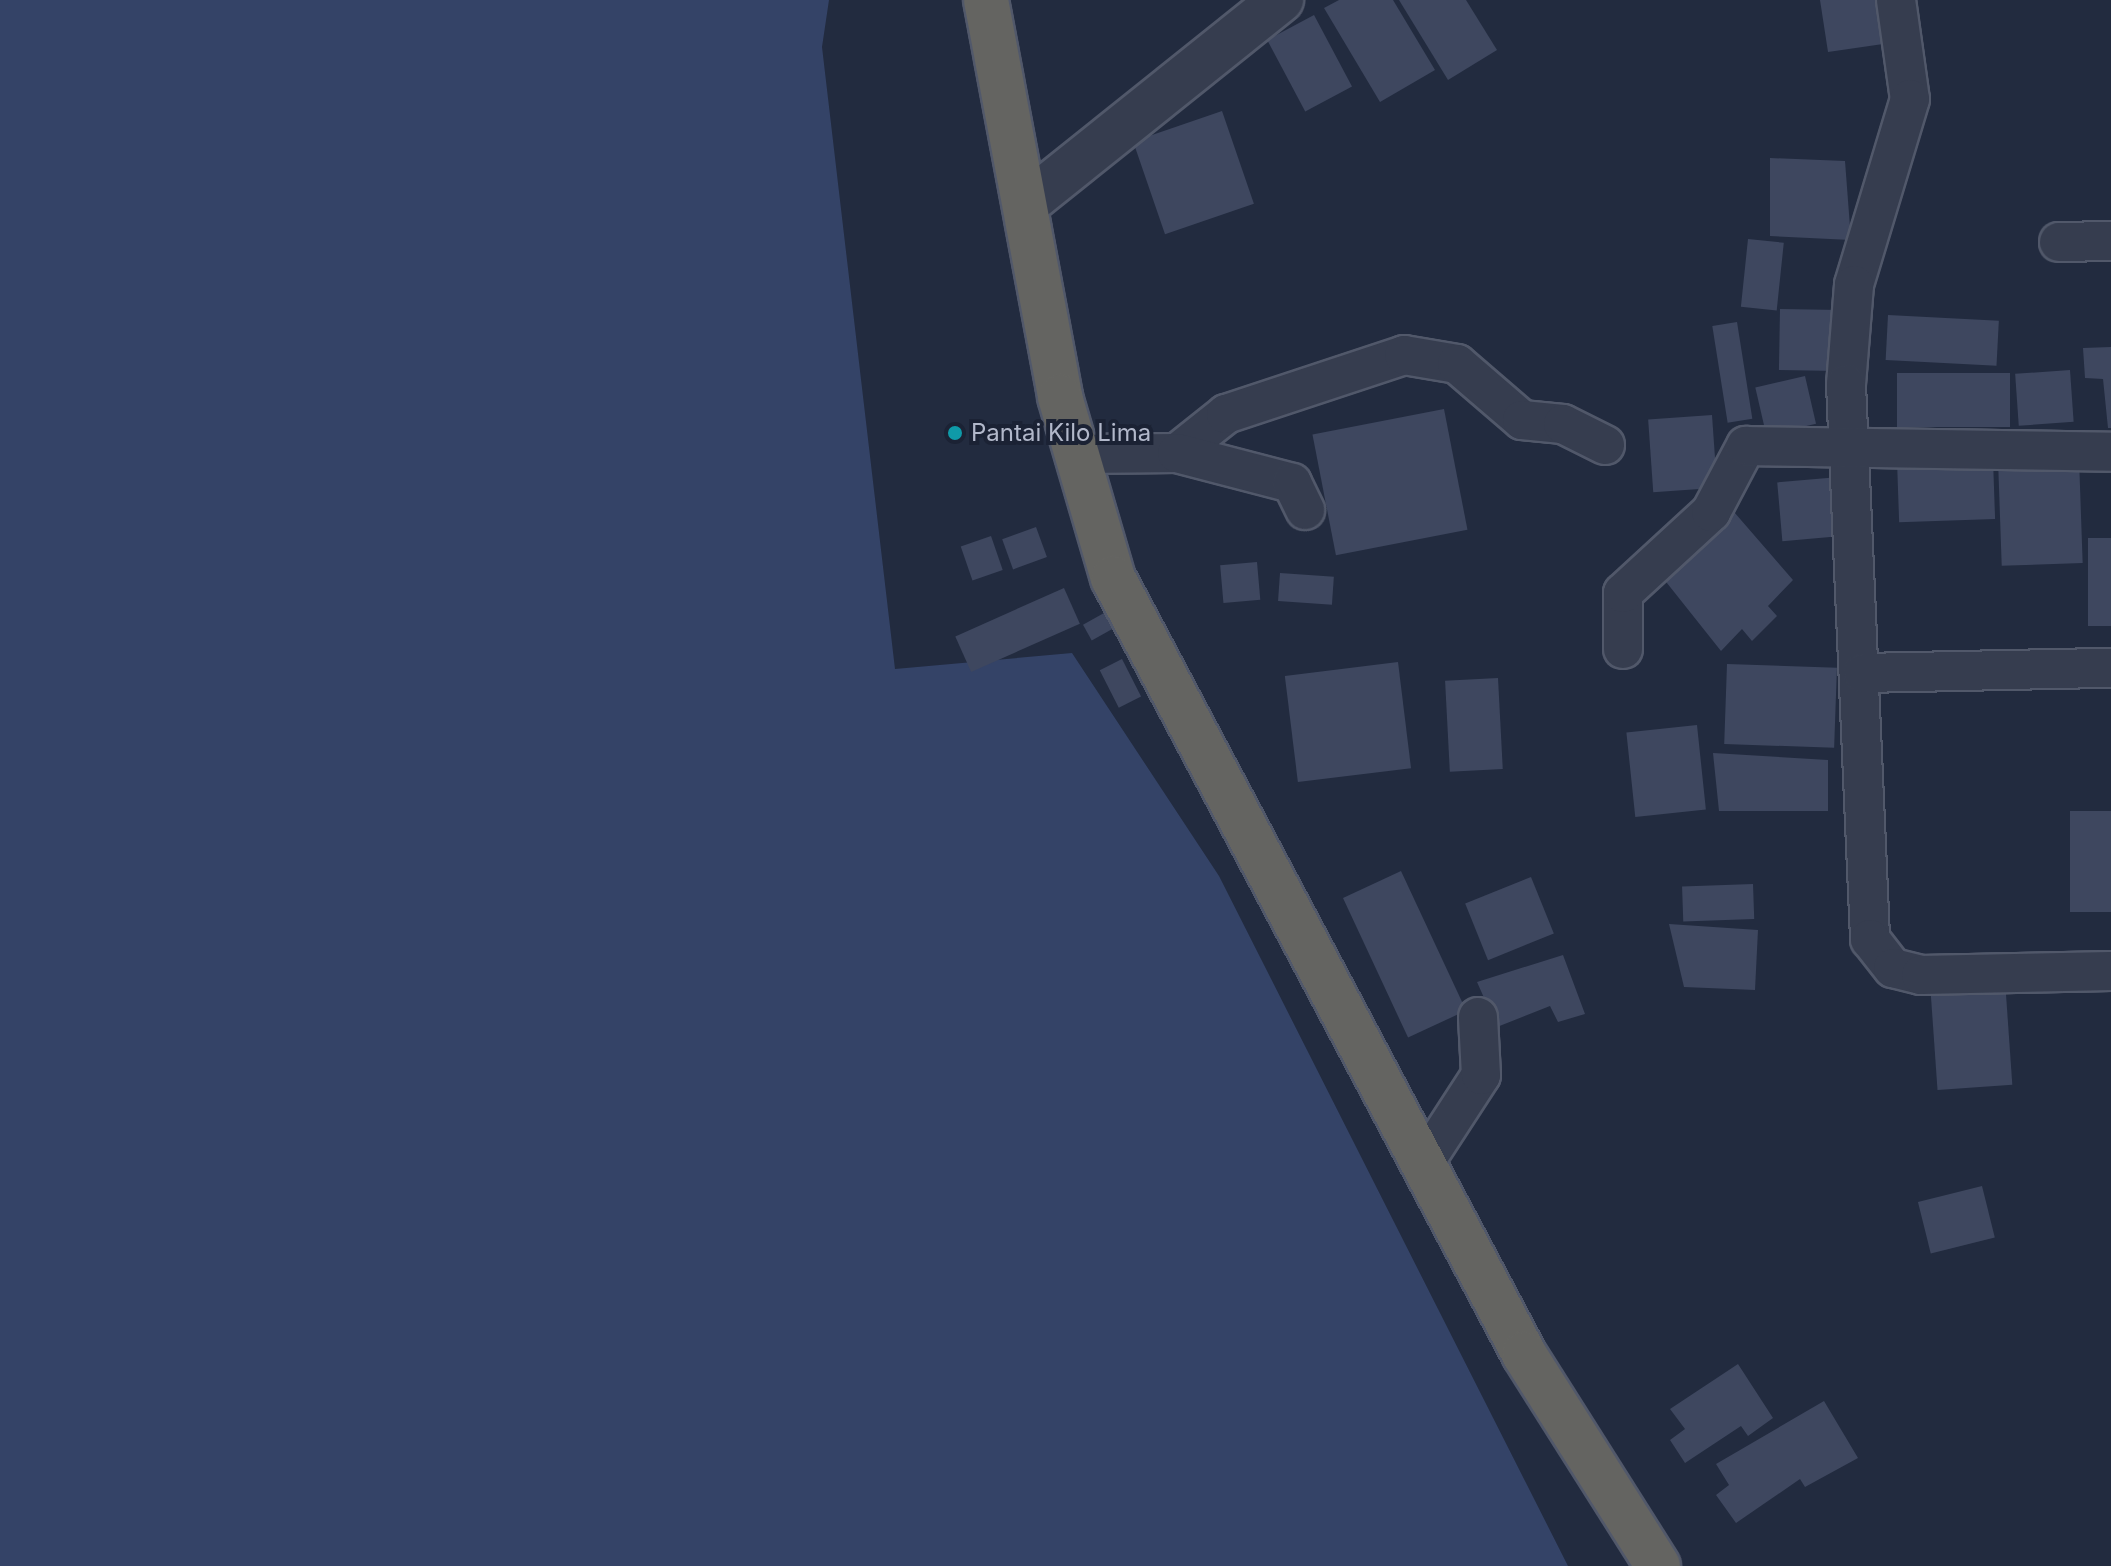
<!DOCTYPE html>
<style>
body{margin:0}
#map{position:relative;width:2111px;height:1566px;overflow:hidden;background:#222b3f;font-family:Inter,sans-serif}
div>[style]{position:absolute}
.water>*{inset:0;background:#344367}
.building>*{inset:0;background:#3e475f;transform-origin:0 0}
.roads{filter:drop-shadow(2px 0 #51586a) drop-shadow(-2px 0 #51586a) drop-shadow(0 2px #51586a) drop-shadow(0 -2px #51586a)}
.minor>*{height:38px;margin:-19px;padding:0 19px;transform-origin:19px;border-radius:19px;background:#363d4f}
.tertiary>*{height:44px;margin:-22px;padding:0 22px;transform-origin:22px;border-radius:22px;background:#363d4f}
.trunk>*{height:44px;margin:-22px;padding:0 22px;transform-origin:22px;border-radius:22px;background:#646461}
.dots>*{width:22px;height:22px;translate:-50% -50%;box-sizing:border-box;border:4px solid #1b2234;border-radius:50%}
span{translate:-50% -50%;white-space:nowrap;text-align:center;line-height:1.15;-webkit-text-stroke:8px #1b2234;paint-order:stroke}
.poi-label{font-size:24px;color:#b2b8ca}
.left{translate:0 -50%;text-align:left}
</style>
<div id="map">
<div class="water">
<i style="clip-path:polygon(0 0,829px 0,822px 47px,895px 669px,1072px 653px,1219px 876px,1568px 1566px,0 1566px)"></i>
</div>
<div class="building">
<i style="clip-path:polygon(1339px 0,1393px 0,1435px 70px,1380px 102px,1324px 8px)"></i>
<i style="clip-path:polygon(1399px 0,1466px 0,1497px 50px,1448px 80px)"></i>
<i style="clip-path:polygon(1820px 0,1883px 0,1890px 43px,1828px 52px)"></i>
<i style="left:1314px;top:15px;width:81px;height:53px;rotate:62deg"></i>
<i style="left:1222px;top:111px;width:98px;height:94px;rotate:71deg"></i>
<i style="clip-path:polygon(1770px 158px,1845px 161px,1851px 240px,1770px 236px)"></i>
<i style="left:1748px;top:239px;width:36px;height:68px;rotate:6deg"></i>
<i style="left:1780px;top:309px;width:60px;height:61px;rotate:1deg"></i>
<i style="left:1888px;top:315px;width:111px;height:45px;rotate:3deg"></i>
<i style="left:1737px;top:322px;width:98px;height:25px;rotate:81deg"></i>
<i style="clip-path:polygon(2111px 347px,2111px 428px,2108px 428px,2103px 379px,2085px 378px,2083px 348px)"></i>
<i style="left:2070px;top:370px;width:52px;height:55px;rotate:86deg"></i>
<i style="left:1897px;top:373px;width:113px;height:54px"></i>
<i style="left:1805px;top:376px;width:49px;height:51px;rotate:77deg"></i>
<i style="left:1444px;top:409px;width:123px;height:134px;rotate:79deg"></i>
<i style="left:1712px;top:415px;width:73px;height:64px;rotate:86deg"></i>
<i style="left:2079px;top:458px;width:105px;height:81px;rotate:88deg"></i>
<i style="left:1993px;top:459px;width:60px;height:96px;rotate:88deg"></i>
<i style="left:1839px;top:477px;width:59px;height:62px;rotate:85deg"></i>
<i style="clip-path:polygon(1728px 505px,1793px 580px,1768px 606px,1777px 616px,1752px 641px,1742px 629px,1721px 651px,1659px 573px)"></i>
<i style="left:1036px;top:527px;width:32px;height:36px;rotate:70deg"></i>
<i style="left:991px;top:536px;width:36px;height:32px;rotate:71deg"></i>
<i style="left:2088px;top:538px;width:23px;height:88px"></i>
<i style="left:1257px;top:562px;width:38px;height:37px;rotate:85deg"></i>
<i style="left:1280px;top:573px;width:54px;height:28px;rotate:4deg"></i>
<i style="left:1064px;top:588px;width:39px;height:119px;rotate:66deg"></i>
<i style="left:1104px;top:613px;width:18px;height:24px;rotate:61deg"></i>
<i style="left:1122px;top:659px;width:42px;height:25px;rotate:63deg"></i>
<i style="left:1398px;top:662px;width:107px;height:114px;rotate:83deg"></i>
<i style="left:1727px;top:664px;width:110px;height:80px;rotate:2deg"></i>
<i style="left:1498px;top:678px;width:91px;height:53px;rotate:87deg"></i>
<i style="left:1697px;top:725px;width:85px;height:71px;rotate:84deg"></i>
<i style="clip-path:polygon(1713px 753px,1828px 760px,1828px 811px,1719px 811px)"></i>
<i style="left:2111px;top:811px;width:101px;height:41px;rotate:90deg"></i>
<i style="left:1401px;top:871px;width:154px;height:64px;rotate:65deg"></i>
<i style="left:1531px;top:877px;width:61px;height:71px;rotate:68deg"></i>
<i style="left:1753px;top:884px;width:35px;height:71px;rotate:88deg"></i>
<i style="clip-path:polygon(1669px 924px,1758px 930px,1755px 990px,1684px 987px)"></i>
<i style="clip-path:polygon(1563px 955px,1585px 1014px,1558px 1022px,1550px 1006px,1497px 1027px,1477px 982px)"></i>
<i style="left:2005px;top:980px;width:105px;height:75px;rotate:86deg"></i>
<i style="left:1982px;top:1186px;width:53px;height:66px;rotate:76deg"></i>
<i style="clip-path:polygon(1738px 1364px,1773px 1418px,1748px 1436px,1741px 1426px,1685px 1463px,1670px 1440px,1685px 1429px,1670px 1409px)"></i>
<i style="clip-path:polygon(1824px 1401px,1858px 1458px,1805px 1487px,1800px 1479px,1736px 1523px,1716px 1495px,1729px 1485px,1716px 1464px)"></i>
</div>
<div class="roads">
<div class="minor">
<i style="left:1896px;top:0;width:100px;rotate:82deg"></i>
<i style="left:1910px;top:99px;width:194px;rotate:106.8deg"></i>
<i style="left:1854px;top:285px;width:99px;rotate:94.6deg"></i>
<i style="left:1846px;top:384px;width:556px;rotate:87.52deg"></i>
<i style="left:1870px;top:939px;width:37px;rotate:52deg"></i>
<i style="left:1893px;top:968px;width:29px;rotate:14deg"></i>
<i style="left:1921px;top:975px;width:190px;rotate:-1.2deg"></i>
<i style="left:2059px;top:242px;width:52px;rotate:-1.1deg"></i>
<i style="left:1177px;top:453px;width:63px;rotate:-38.5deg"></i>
<i style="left:1226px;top:414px;width:188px;rotate:-18.3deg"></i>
<i style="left:1404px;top:355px;width:54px;rotate:9.6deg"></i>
<i style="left:1457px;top:364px;width:86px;rotate:40.7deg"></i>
<i style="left:1522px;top:420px;width:41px;rotate:5.6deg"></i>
<i style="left:1563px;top:424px;width:47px;rotate:26.6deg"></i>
<i style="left:1076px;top:454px;width:101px;rotate:-0.6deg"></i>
<i style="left:1177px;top:453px;width:119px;rotate:14.6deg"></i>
<i style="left:1292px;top:483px;width:30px;rotate:64deg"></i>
<i style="left:1623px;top:649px;width:56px;rotate:-90deg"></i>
<i style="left:1623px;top:593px;width:120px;rotate:-42.6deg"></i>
<i style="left:1711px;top:512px;width:75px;rotate:-62.1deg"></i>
<i style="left:1746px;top:446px;width:365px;rotate:0.9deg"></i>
<i style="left:1863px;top:673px;width:248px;rotate:-1.2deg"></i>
<i style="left:1422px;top:1166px;width:108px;rotate:-57deg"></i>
<i style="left:1481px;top:1075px;width:58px;rotate:-93deg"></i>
</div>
<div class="tertiary">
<i style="left:1026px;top:204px;width:327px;rotate:-38.7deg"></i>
</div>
<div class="trunk">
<i style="left:986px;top:0;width:404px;rotate:79.4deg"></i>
<i style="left:1060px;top:397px;width:189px;rotate:73.7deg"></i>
<i style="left:1113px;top:578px;width:878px;rotate:62.09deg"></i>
<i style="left:1524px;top:1354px;width:251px;rotate:57.7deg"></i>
</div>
</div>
<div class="dots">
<i style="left:955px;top:433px;background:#0f9aa8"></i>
</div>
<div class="poi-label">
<span class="left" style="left:971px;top:433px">Pantai Kilo Lima</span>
</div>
</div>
